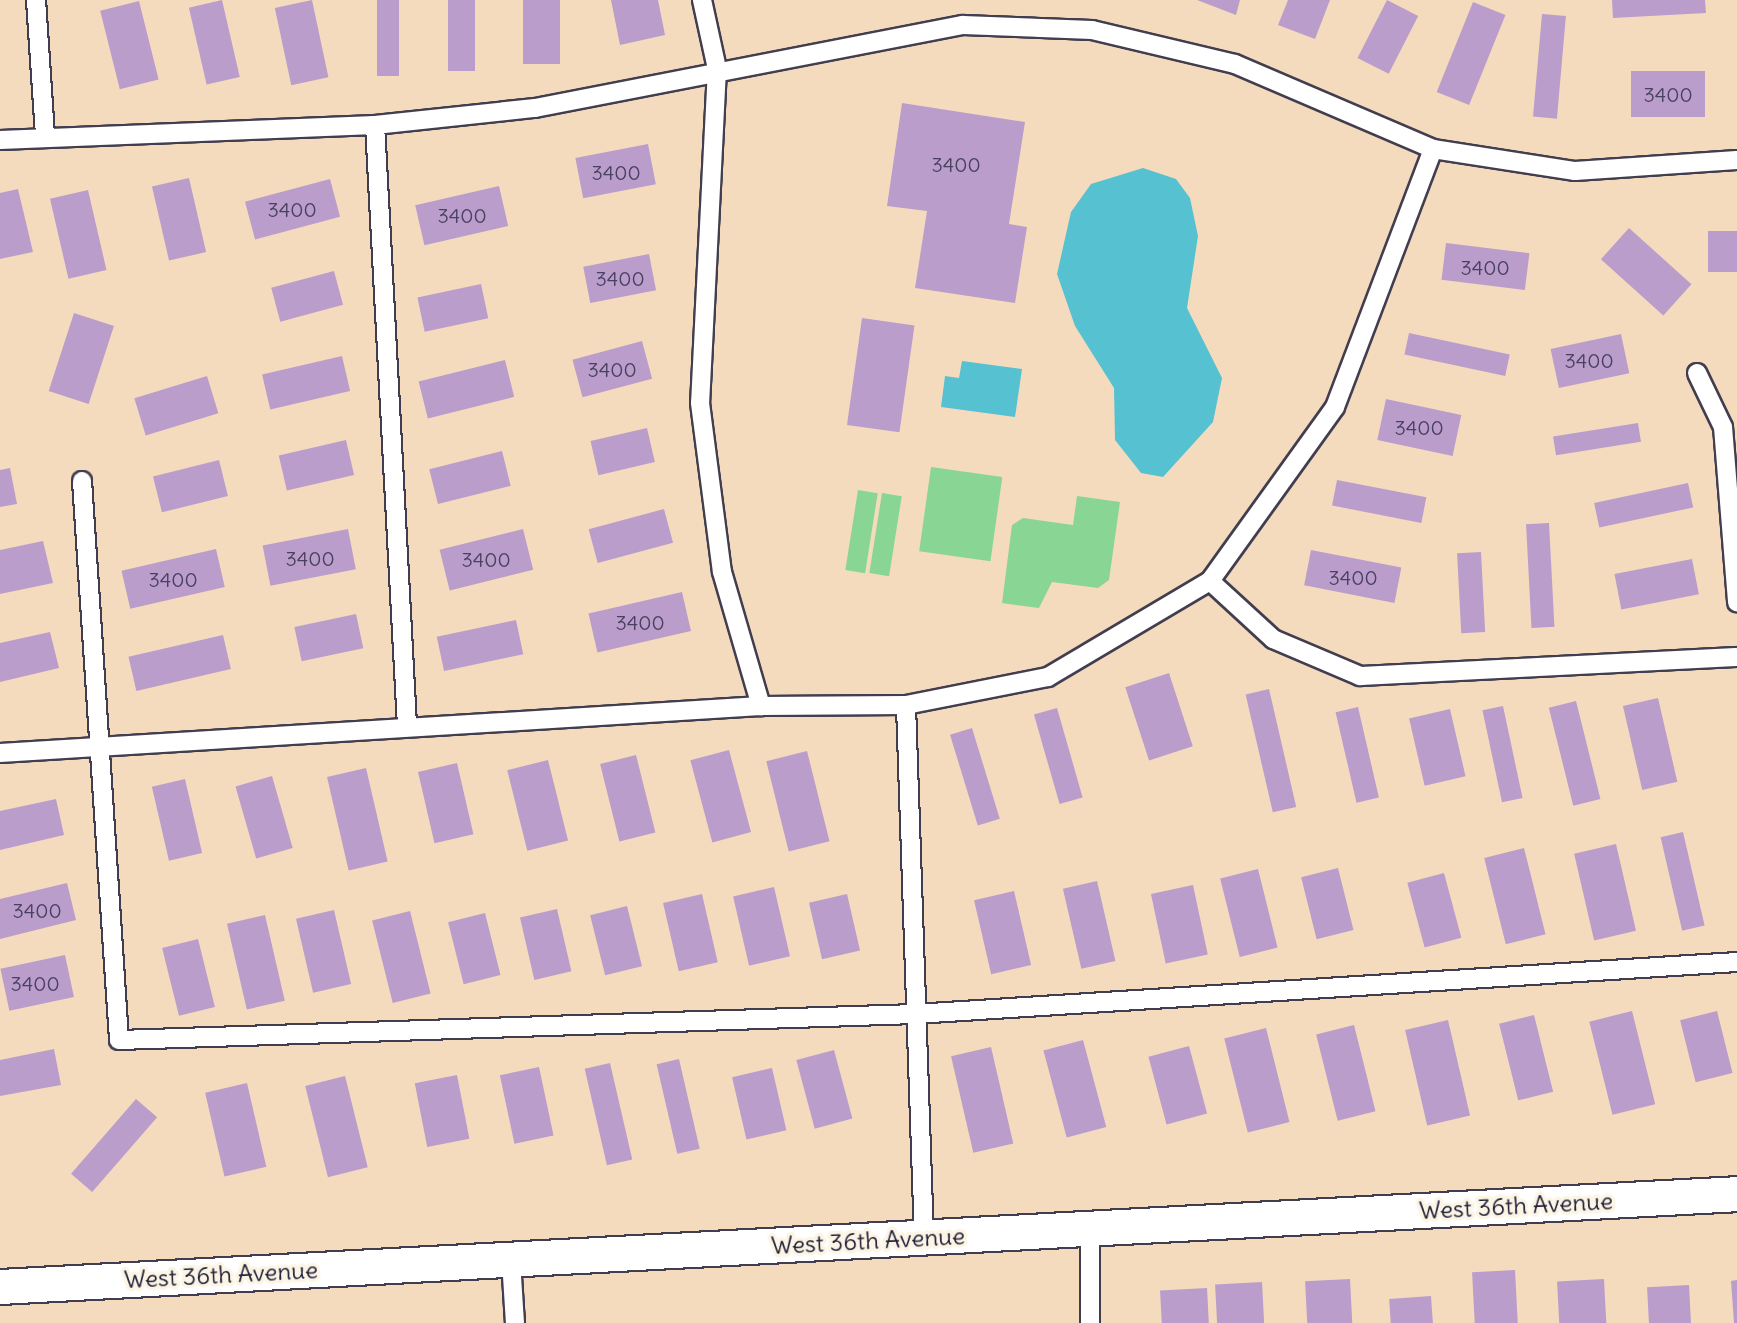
<!DOCTYPE html>
<style>
body{margin:0}
#map{position:relative;width:1737px;height:1323px;overflow:hidden;background:#f4dbbe;font-family:Delius,sans-serif}
div>[style]{position:absolute}
.green>*{inset:0;background:#89d694;transform-origin:0 0}
.water>*{inset:0;background:#56c1d1}
.building>*{inset:0;background:#bb9dcb;transform-origin:0 0}
.roads{filter:drop-shadow(2px 0 #423e4f) drop-shadow(-2px 0 #423e4f) drop-shadow(0 2px #423e4f) drop-shadow(0 -2px #423e4f)}
.lane>*{height:18px;margin:-9px;padding:0 9px;transform-origin:9px;border-radius:9px;background:#fff}
.street>*{height:34px;margin:-17px;padding:0 17px;transform-origin:17px;border-radius:17px;background:#fff}
span{translate:-50% -50%;white-space:nowrap;text-align:center;line-height:1.15;-webkit-text-stroke:7px #fcf5e5;paint-order:stroke}
.number-label{font-size:20px;color:#48415f}
.number-label span{-webkit-text-stroke-width:0}
.street-label{font-size:24px;color:#22223b}
</style>
<div id="map">
<div class="green">
<i style="left:931px;top:467px;width:72px;height:85px;rotate:8deg"></i>
<i style="left:858px;top:490px;width:20px;height:81px;rotate:9deg"></i>
<i style="left:882px;top:493px;width:20px;height:81px;rotate:9deg"></i>
<i style="clip-path:polygon(1077px 496px,1120px 502px,1109px 580px,1098px 588px,1052px 582px,1039px 608px,1002px 603px,1012px 525px,1023px 518px,1073px 525px)"></i>
</div>
<div class="water">
<i style="clip-path:polygon(1143px 168px,1176px 179px,1190px 198px,1198px 236px,1187px 308px,1222px 378px,1213px 422px,1163px 477px,1141px 473px,1115px 440px,1114px 388px,1075px 326px,1057px 274px,1071px 212px,1091px 184px)"></i>
<i style="clip-path:polygon(962px 361px,1022px 369px,1015px 417px,941px 407px,945px 376px,959px 378px)"></i>
</div>
<div class="building">
<i style="left:222px;top:0;width:79px;height:34px;rotate:77deg"></i>
<i style="left:312px;top:0;width:79px;height:38px;rotate:78deg"></i>
<i style="left:377px;top:0;width:22px;height:76px"></i>
<i style="left:448px;top:0;width:27px;height:71px"></i>
<i style="left:523px;top:0;width:37px;height:64px"></i>
<i style="clip-path:polygon(611px 0,658px 0,665px 35px,620px 45px)"></i>
<i style="clip-path:polygon(1197px 0,1240px 0,1236px 15px)"></i>
<i style="clip-path:polygon(1288px 0,1330px 0,1315px 39px,1278px 25px)"></i>
<i style="left:1387px;top:0;width:35px;height:65px;rotate:27deg"></i>
<i style="clip-path:polygon(1612px 0,1705px 0,1706px 13px,1613px 18px)"></i>
<i style="left:139px;top:1px;width:81px;height:40px;rotate:76deg"></i>
<i style="left:1473px;top:2px;width:35px;height:97px;rotate:22deg"></i>
<i style="left:1542px;top:14px;width:24px;height:103px;rotate:5deg"></i>
<i style="left:1705px;top:71px;width:46px;height:74px;rotate:90deg"></i>
<i style="clip-path:polygon(902px 103px,1025px 122px,1009px 224px,1027px 227px,1015px 303px,915px 288px,927px 211px,887px 206px)"></i>
<i style="left:648px;top:144px;width:41px;height:74px;rotate:79deg"></i>
<i style="left:189px;top:178px;width:76px;height:38px;rotate:77deg"></i>
<i style="left:330px;top:179px;width:39px;height:88px;rotate:75deg"></i>
<i style="left:499px;top:186px;width:41px;height:86px;rotate:77deg"></i>
<i style="clip-path:polygon(18px 189px,33px 252px,0 259px,0 193px)"></i>
<i style="left:88px;top:190px;width:82px;height:39px;rotate:77deg"></i>
<i style="left:1629px;top:228px;width:84px;height:42px;rotate:42deg"></i>
<i style="left:1737px;top:231px;width:41px;height:29px;rotate:90deg"></i>
<i style="left:1446px;top:243px;width:84px;height:37px;rotate:7deg"></i>
<i style="left:649px;top:254px;width:37px;height:67px;rotate:79deg"></i>
<i style="left:334px;top:271px;width:35px;height:65px;rotate:75deg"></i>
<i style="left:481px;top:284px;width:35px;height:65px;rotate:78deg"></i>
<i style="left:74px;top:313px;width:42px;height:82px;rotate:18deg"></i>
<i style="left:862px;top:318px;width:53px;height:108px;rotate:8deg"></i>
<i style="left:1409px;top:333px;width:103px;height:22px;rotate:12deg"></i>
<i style="left:1621px;top:334px;width:40px;height:72px;rotate:78deg"></i>
<i style="left:642px;top:341px;width:39px;height:72px;rotate:75deg"></i>
<i style="left:342px;top:356px;width:36px;height:82px;rotate:77deg"></i>
<i style="left:505px;top:360px;width:38px;height:89px;rotate:76deg"></i>
<i style="left:207px;top:376px;width:39px;height:76px;rotate:73deg"></i>
<i style="left:1386px;top:399px;width:77px;height:42px;rotate:12deg"></i>
<i style="left:1638px;top:423px;width:19px;height:86px;rotate:81deg"></i>
<i style="left:647px;top:428px;width:35px;height:58px;rotate:77deg"></i>
<i style="left:346px;top:440px;width:36px;height:69px;rotate:77deg"></i>
<i style="left:502px;top:451px;width:36px;height:75px;rotate:76deg"></i>
<i style="left:219px;top:460px;width:37px;height:68px;rotate:76deg"></i>
<i style="clip-path:polygon(10px 468px,17px 504px,0 507px,0 470px)"></i>
<i style="left:1337px;top:480px;width:91px;height:26px;rotate:11deg"></i>
<i style="left:1688px;top:483px;width:25px;height:96px;rotate:78deg"></i>
<i style="left:664px;top:509px;width:35px;height:78px;rotate:75deg"></i>
<i style="left:1549px;top:523px;width:104px;height:23px;rotate:87deg"></i>
<i style="left:348px;top:529px;width:41px;height:87px;rotate:79deg"></i>
<i style="left:523px;top:529px;width:42px;height:86px;rotate:76deg"></i>
<i style="clip-path:polygon(43px 541px,53px 583px,0 594px,0 550px)"></i>
<i style="left:216px;top:549px;width:39px;height:97px;rotate:77deg"></i>
<i style="left:1311px;top:550px;width:92px;height:36px;rotate:11deg"></i>
<i style="left:1481px;top:552px;width:80px;height:24px;rotate:87deg"></i>
<i style="left:1692px;top:559px;width:36px;height:79px;rotate:79deg"></i>
<i style="left:682px;top:592px;width:40px;height:96px;rotate:77deg"></i>
<i style="left:356px;top:614px;width:35px;height:63px;rotate:78deg"></i>
<i style="left:516px;top:620px;width:35px;height:81px;rotate:78deg"></i>
<i style="clip-path:polygon(50px 632px,59px 668px,0 682px,0 643px)"></i>
<i style="left:223px;top:635px;width:35px;height:97px;rotate:77deg"></i>
<i style="left:1169px;top:673px;width:77px;height:46px;rotate:72deg"></i>
<i style="left:1269px;top:689px;width:121px;height:24px;rotate:77deg"></i>
<i style="left:1658px;top:698px;width:86px;height:36px;rotate:77deg"></i>
<i style="left:1576px;top:701px;width:101px;height:28px;rotate:76deg"></i>
<i style="left:1503px;top:706px;width:94px;height:21px;rotate:78deg"></i>
<i style="left:1358px;top:707px;width:93px;height:23px;rotate:77deg"></i>
<i style="left:1057px;top:708px;width:93px;height:24px;rotate:74deg"></i>
<i style="left:1450px;top:709px;width:69px;height:42px;rotate:77deg"></i>
<i style="left:972px;top:728px;width:95px;height:23px;rotate:73deg"></i>
<i style="left:729px;top:750px;width:85px;height:40px;rotate:75deg"></i>
<i style="left:807px;top:751px;width:93px;height:42px;rotate:76deg"></i>
<i style="left:636px;top:755px;width:80px;height:37px;rotate:76deg"></i>
<i style="left:548px;top:760px;width:83px;height:42px;rotate:76deg"></i>
<i style="left:457px;top:763px;width:73px;height:40px;rotate:77deg"></i>
<i style="left:366px;top:768px;width:96px;height:40px;rotate:77deg"></i>
<i style="left:272px;top:776px;width:75px;height:38px;rotate:74deg"></i>
<i style="left:185px;top:779px;width:76px;height:34px;rotate:77deg"></i>
<i style="clip-path:polygon(56px 799px,64px 835px,0 850px,0 811px)"></i>
<i style="left:1683px;top:832px;width:96px;height:23px;rotate:77deg"></i>
<i style="left:1616px;top:844px;width:89px;height:43px;rotate:77deg"></i>
<i style="left:1524px;top:848px;width:89px;height:41px;rotate:76deg"></i>
<i style="left:1338px;top:868px;width:64px;height:38px;rotate:76deg"></i>
<i style="left:1258px;top:869px;width:81px;height:39px;rotate:76deg"></i>
<i style="left:1444px;top:873px;width:67px;height:38px;rotate:75deg"></i>
<i style="left:1097px;top:881px;width:82px;height:35px;rotate:77deg"></i>
<i style="clip-path:polygon(67px 883px,76px 920px,0 939px,0 899px)"></i>
<i style="left:1193px;top:885px;width:71px;height:43px;rotate:78deg"></i>
<i style="left:774px;top:887px;width:71px;height:42px;rotate:77deg"></i>
<i style="left:1014px;top:891px;width:76px;height:41px;rotate:77deg"></i>
<i style="left:702px;top:894px;width:70px;height:40px;rotate:77deg"></i>
<i style="left:847px;top:894px;width:58px;height:39px;rotate:77deg"></i>
<i style="left:627px;top:906px;width:62px;height:38px;rotate:76deg"></i>
<i style="left:557px;top:909px;width:64px;height:38px;rotate:77deg"></i>
<i style="left:334px;top:910px;width:76px;height:39px;rotate:77deg"></i>
<i style="left:410px;top:911px;width:85px;height:39px;rotate:76deg"></i>
<i style="left:485px;top:913px;width:64px;height:38px;rotate:76deg"></i>
<i style="left:265px;top:915px;width:88px;height:39px;rotate:77deg"></i>
<i style="left:198px;top:939px;width:70px;height:37px;rotate:76deg"></i>
<i style="left:65px;top:955px;width:43px;height:66px;rotate:78deg"></i>
<i style="left:1632px;top:1011px;width:96px;height:44px;rotate:76deg"></i>
<i style="left:1717px;top:1011px;width:64px;height:38px;rotate:76deg"></i>
<i style="left:1534px;top:1015px;width:79px;height:36px;rotate:76deg"></i>
<i style="left:1448px;top:1020px;width:98px;height:44px;rotate:77deg"></i>
<i style="left:1354px;top:1025px;width:89px;height:39px;rotate:76deg"></i>
<i style="left:1266px;top:1028px;width:97px;height:43px;rotate:76deg"></i>
<i style="left:1083px;top:1040px;width:90px;height:41px;rotate:75deg"></i>
<i style="left:1189px;top:1046px;width:70px;height:42px;rotate:75deg"></i>
<i style="left:991px;top:1047px;width:99px;height:41px;rotate:77deg"></i>
<i style="clip-path:polygon(54px 1049px,61px 1085px,0 1096px,0 1060px)"></i>
<i style="left:834px;top:1050px;width:71px;height:39px;rotate:75deg"></i>
<i style="left:679px;top:1059px;width:92px;height:23px;rotate:77deg"></i>
<i style="left:610px;top:1063px;width:99px;height:26px;rotate:77deg"></i>
<i style="left:539px;top:1067px;width:70px;height:40px;rotate:78deg"></i>
<i style="left:772px;top:1068px;width:64px;height:41px;rotate:77deg"></i>
<i style="left:457px;top:1075px;width:65px;height:43px;rotate:79deg"></i>
<i style="left:345px;top:1076px;width:94px;height:41px;rotate:76deg"></i>
<i style="left:247px;top:1083px;width:86px;height:43px;rotate:77deg"></i>
<i style="left:136px;top:1099px;width:28px;height:99px;rotate:41deg"></i>
<i style="left:1515px;top:1270px;width:53px;height:43px;rotate:87deg"></i>
<i style="left:1350px;top:1279px;width:44px;height:45px;rotate:87deg"></i>
<i style="left:1604px;top:1279px;width:44px;height:47px;rotate:87deg"></i>
<i style="clip-path:polygon(1737px 1280px,1737px 1323px,1734px 1323px,1731px 1281px)"></i>
<i style="left:1262px;top:1282px;width:41px;height:47px;rotate:87deg"></i>
<i style="left:1689px;top:1285px;width:38px;height:42px;rotate:87deg"></i>
<i style="left:1207px;top:1288px;width:35px;height:47px;rotate:87deg"></i>
<i style="left:1431px;top:1296px;width:27px;height:42px;rotate:86deg"></i>
</div>
<div class="roads">
<div class="lane">
<i style="left:36px;top:0;width:137px;rotate:86.2deg"></i>
<i style="left:702px;top:0;width:71px;rotate:77.7deg"></i>
<i style="left:717px;top:69px;width:334px;rotate:92.9deg"></i>
<i style="left:700px;top:403px;width:170px;rotate:82.6deg"></i>
<i style="left:722px;top:572px;width:140px;rotate:73.8deg"></i>
<i style="left:375px;top:125px;width:601px;rotate:86.95deg"></i>
<i style="left:0;top:140px;width:375px;rotate:-2.3deg"></i>
<i style="left:375px;top:125px;width:161px;rotate:-6.1deg"></i>
<i style="left:535px;top:108px;width:436px;rotate:-11deg"></i>
<i style="left:963px;top:25px;width:129px;rotate:2.2deg"></i>
<i style="left:1092px;top:30px;width:147px;rotate:13.4deg"></i>
<i style="left:1235px;top:64px;width:215px;rotate:23.2deg"></i>
<i style="left:1433px;top:149px;width:144px;rotate:8.8deg"></i>
<i style="left:1575px;top:171px;width:162px;rotate:-3.9deg"></i>
<i style="left:1697px;top:373px;width:60px;rotate:64.3deg"></i>
<i style="left:1723px;top:427px;width:176px;rotate:85.4deg"></i>
<i style="left:82px;top:481px;width:560px;rotate:86.21deg"></i>
<i style="left:119px;top:1040px;width:796px;rotate:-1.87deg"></i>
<i style="left:915px;top:1014px;width:824px;rotate:-3.62deg"></i>
<i style="left:1210px;top:581px;width:86px;rotate:42.6deg"></i>
<i style="left:1273px;top:639px;width:95px;rotate:23deg"></i>
<i style="left:1360px;top:676px;width:377px;rotate:-2.9deg"></i>
<i style="left:906px;top:705px;width:533px;rotate:88.07deg"></i>
<i style="left:0;top:753px;width:762px;rotate:-3.53deg"></i>
<i style="left:761px;top:706px;width:145px;rotate:-0.4deg"></i>
<i style="left:906px;top:705px;width:145px;rotate:-11.2deg"></i>
<i style="left:1048px;top:677px;width:188px;rotate:-30.7deg"></i>
<i style="left:1210px;top:581px;width:214px;rotate:-54.3deg"></i>
<i style="left:1335px;top:407px;width:276px;rotate:-69.2deg"></i>
<i style="left:1090px;top:1229px;width:94px;rotate:90deg"></i>
<i style="left:511px;top:1260px;width:63px;rotate:86.4deg"></i>
</div>
<div class="street">
<i style="left:0;top:1287px;width:1739px;rotate:-3.06deg"></i>
</div>
</div>
<div class="number-label">
<span style="left:1668px;top:94px">3400</span>
<span style="left:956px;top:164px">3400</span>
<span style="left:616px;top:172px">3400</span>
<span style="left:292px;top:209px">3400</span>
<span style="left:462px;top:215px">3400</span>
<span style="left:1485px;top:267px">3400</span>
<span style="left:620px;top:278px">3400</span>
<span style="left:1589px;top:360px">3400</span>
<span style="left:612px;top:369px">3400</span>
<span style="left:1419px;top:427px">3400</span>
<span style="left:310px;top:558px">3400</span>
<span style="left:486px;top:559px">3400</span>
<span style="left:1353px;top:577px">3400</span>
<span style="left:173px;top:579px">3400</span>
<span style="left:640px;top:622px">3400</span>
<span style="left:37px;top:910px">3400</span>
<span style="left:35px;top:983px">3400</span>
</div>
<div class="street-label">
<span style="left:1516px;top:1206px;rotate:-3deg">West 36th Avenue</span>
<span style="left:868px;top:1241px;rotate:-3deg">West 36th Avenue</span>
<span style="left:221px;top:1275px;rotate:-3deg">West 36th Avenue</span>
</div>
</div>
